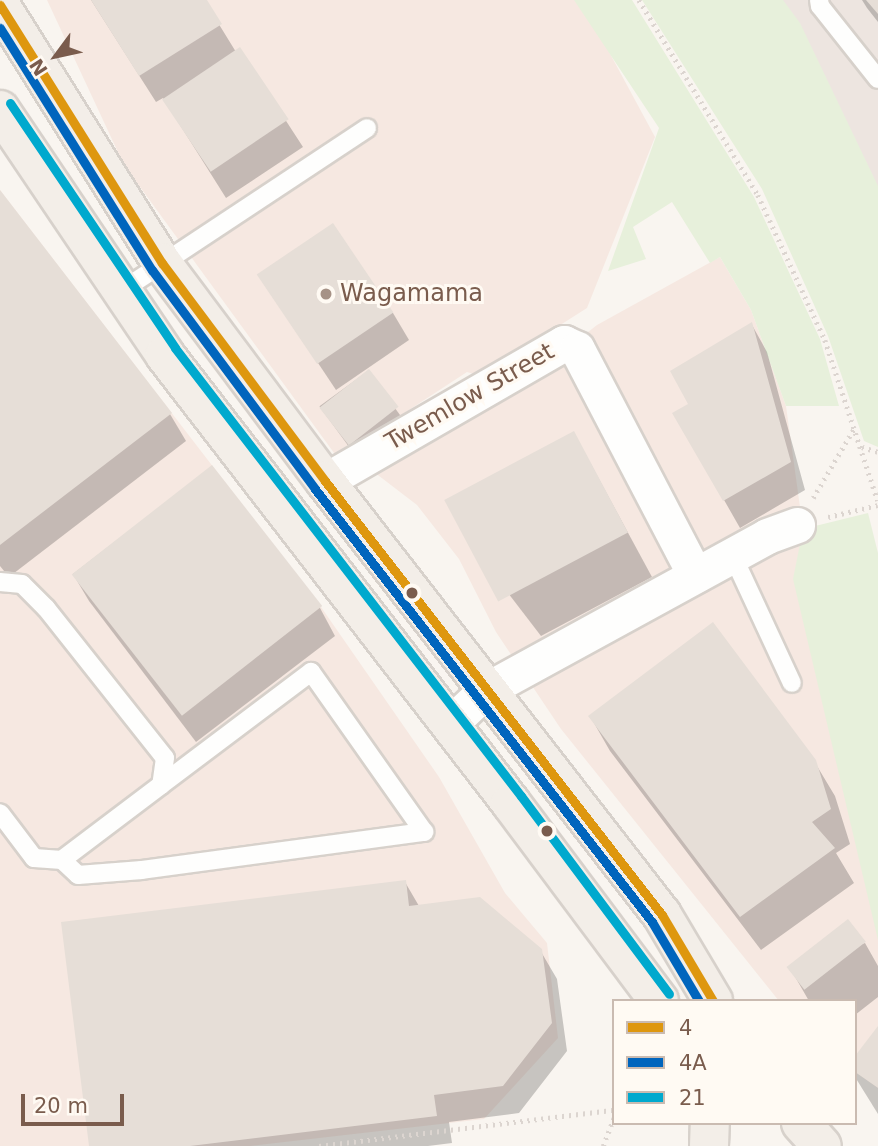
<!DOCTYPE html>
<style>
body{margin:0}
#map{position:relative;width:878px;height:1146px;overflow:hidden;background:#f9f5f0;font-family:"DejaVu Sans",sans-serif}
div>[style]{position:absolute}
.commercial>*{inset:0;background:#f6e8e1}
.industrial>*{inset:0;background:#ede5e0}
.green>*{inset:0;background:#e7f0db}
.shadow>*{inset:0;background:#0003;transform-origin:0 0}
.building>*{inset:0;background:#e6ded7;transform-origin:0 0}
.path>*{height:4.5px;margin-top:-2.25px;transform-origin:0;background:repeating-linear-gradient(90deg,#dcd5d0 0 2px,transparent 0 7px)}
.roads{filter:drop-shadow(2px 0 #d7d1cb) drop-shadow(-2px 0 #d7d1cb) drop-shadow(0 2px #d7d1cb) drop-shadow(0 -2px #d7d1cb)}
.lane>*{height:18px;margin:-9px;padding:0 9px;transform-origin:9px;border-radius:9px;background:#fefefd}
.street>*{height:35px;margin:-17.5px;padding:0 17.5px;transform-origin:17.5px;border-radius:17.5px;background:#fefefd}
.primary>*{height:38px;margin:-19px;padding:0 19px;transform-origin:19px;border-radius:19px;background:#f3eee8}
.bus-1>*{height:9px;margin:-4.5px;padding:0 4.5px;transform-origin:4.5px;border-radius:4.5px;background:#de970f}
.bus-2>*{height:9px;margin:-4.5px;padding:0 4.5px;transform-origin:4.5px;border-radius:4.5px;background:#0065bd}
.bus-3>*{height:9px;margin:-4.5px;padding:0 4.5px;transform-origin:4.5px;border-radius:4.5px;background:#00a9ce}
.dots>*{width:19px;height:19px;translate:-50% -50%;box-sizing:border-box;border:4px solid #fffaf3;border-radius:50%}
span{translate:-50% -50%;white-space:nowrap;text-align:center;line-height:1.15;-webkit-text-stroke:6px #fffaf3;paint-order:stroke}
.poi-label{font-size:24px;color:#7a5c4d}
.left{translate:0 -50%;text-align:left}
.street-label{font-size:24px;color:#7a5c4d}
.legend{position:absolute;left:612px;top:999px;width:245px;height:126px;box-sizing:border-box;background:#fffaf3;border:2px solid #cabbb1;margin:0;padding:9px 12px;list-style:none;font-size:21px;color:#7a5c4d}
.legend li{display:flex;align-items:center;gap:14px;height:35px}
.legend b{width:35px;border:2px solid #cabbb1}
.north{position:absolute;left:21px;top:21px;width:70px;height:70px;-webkit-text-stroke:5px #fffaf3;paint-order:stroke;rotate:237deg;font-size:19px;font-weight:700;line-height:28px;text-align:center;color:#7a5c4d}
.north::after{content:'';display:block;margin:auto;width:24px;height:32px;background:#7a5c4d;clip-path:polygon(50% 0,100% 100%,50% 72%,0 100%)}
.scale{position:absolute;left:21px;top:1094px;width:103px;height:32px;box-sizing:border-box;border:4px solid #7a5c4d;border-top:0;padding-left:9px;font-size:21px;line-height:24px;white-space:nowrap;color:#7a5c4d;-webkit-text-stroke:5px #fffaf3;paint-order:stroke}
</style>
<div id="map">
<div class="commercial">
<i style="clip-path:polygon(47px 0,581px 0,655px 137px,587px 308px,480px 376px,467px 372px,337px 457px,124px 165px)"></i>
<i style="clip-path:polygon(0 190px,321px 607px,439px 777px,505px 893px,547px 943px,558px 1038px,484px 1119px,250px 1146px,0 1146px)"></i>
<i style="clip-path:polygon(720px 257px,751px 310px,786px 406px,804px 536px,878px 854px,878px 1088px,855px 1072px,855px 1001px,779px 1001px,561px 729px,496px 632px,459px 559px,417px 505px,370px 469px,559px 355px,597px 325px)"></i>
</div>
<div class="industrial">
<i style="clip-path:polygon(715px 0,878px 0,878px 320px)"></i>
</div>
<div class="green">
<i style="clip-path:polygon(574px 0,632px 0,754px 197px,820px 339px,839px 406px,786px 406px,751px 310px,720px 257px,710px 263px,672px 202px,633px 227px,646px 259px,608px 271px,659px 128px)"></i>
<i style="clip-path:polygon(642px 0,783px 0,800px 23px,878px 186px,878px 447px,864px 441px,828px 336px,762px 189px)"></i>
<i style="clip-path:polygon(868px 513px,878px 553px,878px 940px,793px 579px,803px 529px)"></i>
</div>
<div class="shadow">
<i style="clip-path:polygon(91px 0,204px 0,236px 52px,240px 50px,303px 147px,226px 198px,163px 98px,156px 102px)"></i>
<i style="clip-path:polygon(862px 0,878px 0,878px 22px,867px 8px)"></i>
<i style="clip-path:polygon(0 193px,170px 414px,186px 441px,9px 577px,0 566px)"></i>
<i style="clip-path:polygon(260px 276px,393px 313px,409px 340px,336px 390px)"></i>
<i style="clip-path:polygon(752px 325px,767px 352px,805px 490px,740px 528px,675px 414px,691px 405px)"></i>
<i style="left:368px;top:371px;width:69px;height:60px;rotate:54deg"></i>
<i style="clip-path:polygon(574px 433px,652px 577px,541px 636px,471px 545px,446px 501px)"></i>
<i style="clip-path:polygon(212px 467px,320px 608px,335px 636px,196px 742px,89px 601px,73px 574px)"></i>
<i style="clip-path:polygon(590px 716px,814px 761px,835px 796px,850px 844px,836px 853px,854px 883px,761px 950px,610px 751px)"></i>
<i style="clip-path:polygon(405px 882px,419px 906px,540px 950px,557px 979px,567px 1051px,519px 1113px,449px 1122px,452px 1143px,428px 1146px,91px 1146px)"></i>
<i style="clip-path:polygon(865px 943px,878px 966px,878px 997px,855px 1015px,855px 1001px,809px 1001px,790px 968px)"></i>
<i style="clip-path:polygon(878px 1029px,878px 1114px,855px 1077px,855px 1059px)"></i>
</div>
<div class="building">
<i style="clip-path:polygon(91px 0,207px 0,222px 24px,139px 76px)"></i>
<i style="clip-path:polygon(866px 0,878px 0,878px 14px)"></i>
<i style="left:240px;top:47px;width:87px;height:94px;rotate:56deg"></i>
<i style="clip-path:polygon(0 190px,172px 413px,0 545px)"></i>
<i style="left:333px;top:223px;width:108px;height:92px;rotate:56deg"></i>
<i style="clip-path:polygon(752px 322px,791px 462px,723px 501px,672px 413px,688px 404px,670px 371px)"></i>
<i style="left:369px;top:369px;width:48px;height:63px;rotate:52deg"></i>
<i style="left:574px;top:431px;width:115px;height:147px;rotate:62deg"></i>
<i style="left:212px;top:465px;width:179px;height:178px;rotate:52deg"></i>
<i style="clip-path:polygon(713px 622px,816px 760px,831px 809px,812px 822px,835px 848px,740px 917px,588px 716px)"></i>
<i style="clip-path:polygon(406px 880px,409px 906px,480px 897px,542px 949px,552px 1023px,503px 1086px,434px 1095px,437px 1116px,190px 1146px,89px 1146px,61px 922px)"></i>
<i style="left:848px;top:919px;width:29px;height:78px;rotate:52deg"></i>
<i style="clip-path:polygon(878px 1026px,878px 1088px,855px 1072px,855px 1056px)"></i>
</div>
<div class="path">
<i style="left:639px;top:0;width:228px;rotate:58.6deg"></i>
<i style="left:758px;top:195px;width:160px;rotate:65.2deg"></i>
<i style="left:825px;top:340px;width:169px;rotate:71.8deg"></i>
<i style="left:862px;top:447px;width:17px;rotate:17deg"></i>
<i style="left:813px;top:498px;width:82px;rotate:-59.4deg"></i>
<i style="left:828px;top:517px;width:51px;rotate:-13.5deg"></i>
<i style="left:319px;top:1146px;width:297px;rotate:-7deg"></i>
<i style="left:603px;top:1146px;width:30px;rotate:-69deg"></i>
</div>
<div class="roads">
<div class="lane">
<i style="left:819px;top:0;width:6px;rotate:81deg"></i>
<i style="left:820px;top:6px;width:93px;rotate:51.5deg"></i>
<i style="left:121px;top:291px;width:295px;rotate:-33.5deg"></i>
<i style="left:732px;top:554px;width:142px;rotate:65.1deg"></i>
<i style="left:0;top:582px;width:22px;rotate:5deg"></i>
<i style="left:22px;top:584px;width:34px;rotate:45deg"></i>
<i style="left:46px;top:608px;width:191px;rotate:51.6deg"></i>
<i style="left:165px;top:758px;width:27px;rotate:98deg"></i>
<i style="left:161px;top:785px;width:124px;rotate:142.9deg"></i>
<i style="left:62px;top:860px;width:28px;rotate:-176deg"></i>
<i style="left:34px;top:858px;width:56px;rotate:-127.1deg"></i>
<i style="left:62px;top:860px;width:22px;rotate:43deg"></i>
<i style="left:78px;top:875px;width:64px;rotate:-4.5deg"></i>
<i style="left:142px;top:870px;width:285px;rotate:-7.7deg"></i>
<i style="left:424px;top:832px;width:196px;rotate:-125.2deg"></i>
<i style="left:311px;top:672px;width:188px;rotate:143deg"></i>
</div>
<div class="street">
<i style="left:325px;top:481px;width:276px;rotate:-30deg"></i>
<i style="left:564px;top:343px;width:14px;rotate:25deg"></i>
<i style="left:577px;top:349px;width:255px;rotate:62.4deg"></i>
<i style="left:450px;top:724px;width:50px;rotate:-43.4deg"></i>
<i style="left:486px;top:690px;width:320px;rotate:-28.7deg"></i>
<i style="left:767px;top:536px;width:32px;rotate:-20deg"></i>
</div>
<div class="primary">
<i style="left:0;top:5px;width:305px;rotate:57.9deg"></i>
<i style="left:162px;top:263px;width:272px;rotate:53.2deg"></i>
<i style="left:325px;top:481px;width:549px;rotate:52.17deg"></i>
<i style="left:662px;top:915px;width:100px;rotate:59.3deg"></i>
<i style="left:0;top:110px;width:295px;rotate:56deg"></i>
<i style="left:165px;top:355px;width:566px;rotate:52.32deg"></i>
<i style="left:511px;top:803px;width:247px;rotate:53.2deg"></i>
<i style="left:801px;top:1123px;width:31px;rotate:48deg"></i>
<i style="left:709px;top:1146px;width:23px;rotate:-88deg"></i>
</div>
</div>
<div class="bus-1">
<i style="left:0;top:5px;width:305px;rotate:57.9deg"></i>
<i style="left:162px;top:263px;width:272px;rotate:53.2deg"></i>
<i style="left:325px;top:481px;width:549px;rotate:52.17deg"></i>
<i style="left:662px;top:915px;width:100px;rotate:59.3deg"></i>
</div>
<div class="bus-2">
<i style="left:0;top:28px;width:286px;rotate:57.9deg"></i>
<i style="left:152px;top:270px;width:273px;rotate:53.3deg"></i>
<i style="left:315px;top:489px;width:549px;rotate:52.11deg"></i>
<i style="left:652px;top:922px;width:92px;rotate:59.3deg"></i>
</div>
<div class="bus-3">
<i style="left:10px;top:103px;width:295px;rotate:56deg"></i>
<i style="left:175px;top:348px;width:566px;rotate:52.32deg"></i>
<i style="left:521px;top:796px;width:247px;rotate:53.2deg"></i>
</div>
<div class="dots">
<i style="left:326px;top:294px;background:#a69286"></i>
<i style="left:412px;top:593px;background:#7a5c4d"></i>
<i style="left:547px;top:831px;background:#7a5c4d"></i>
</div>
<div class="poi-label">
<span class="left" style="left:340px;top:294px">Wagamama</span>
</div>
<div class="street-label">
<span style="left:470px;top:397px;rotate:-30deg">Twemlow Street</span>
</div>
<ul class="legend">
<li><b style="height:9px;background:#de970f"></b>4</li>
<li><b style="height:9px;background:#0065bd"></b>4A</li>
<li><b style="height:9px;background:#00a9ce"></b>21</li>
</ul>
<div class="north">N</div>
<div class="scale">20 m</div>
</div>
